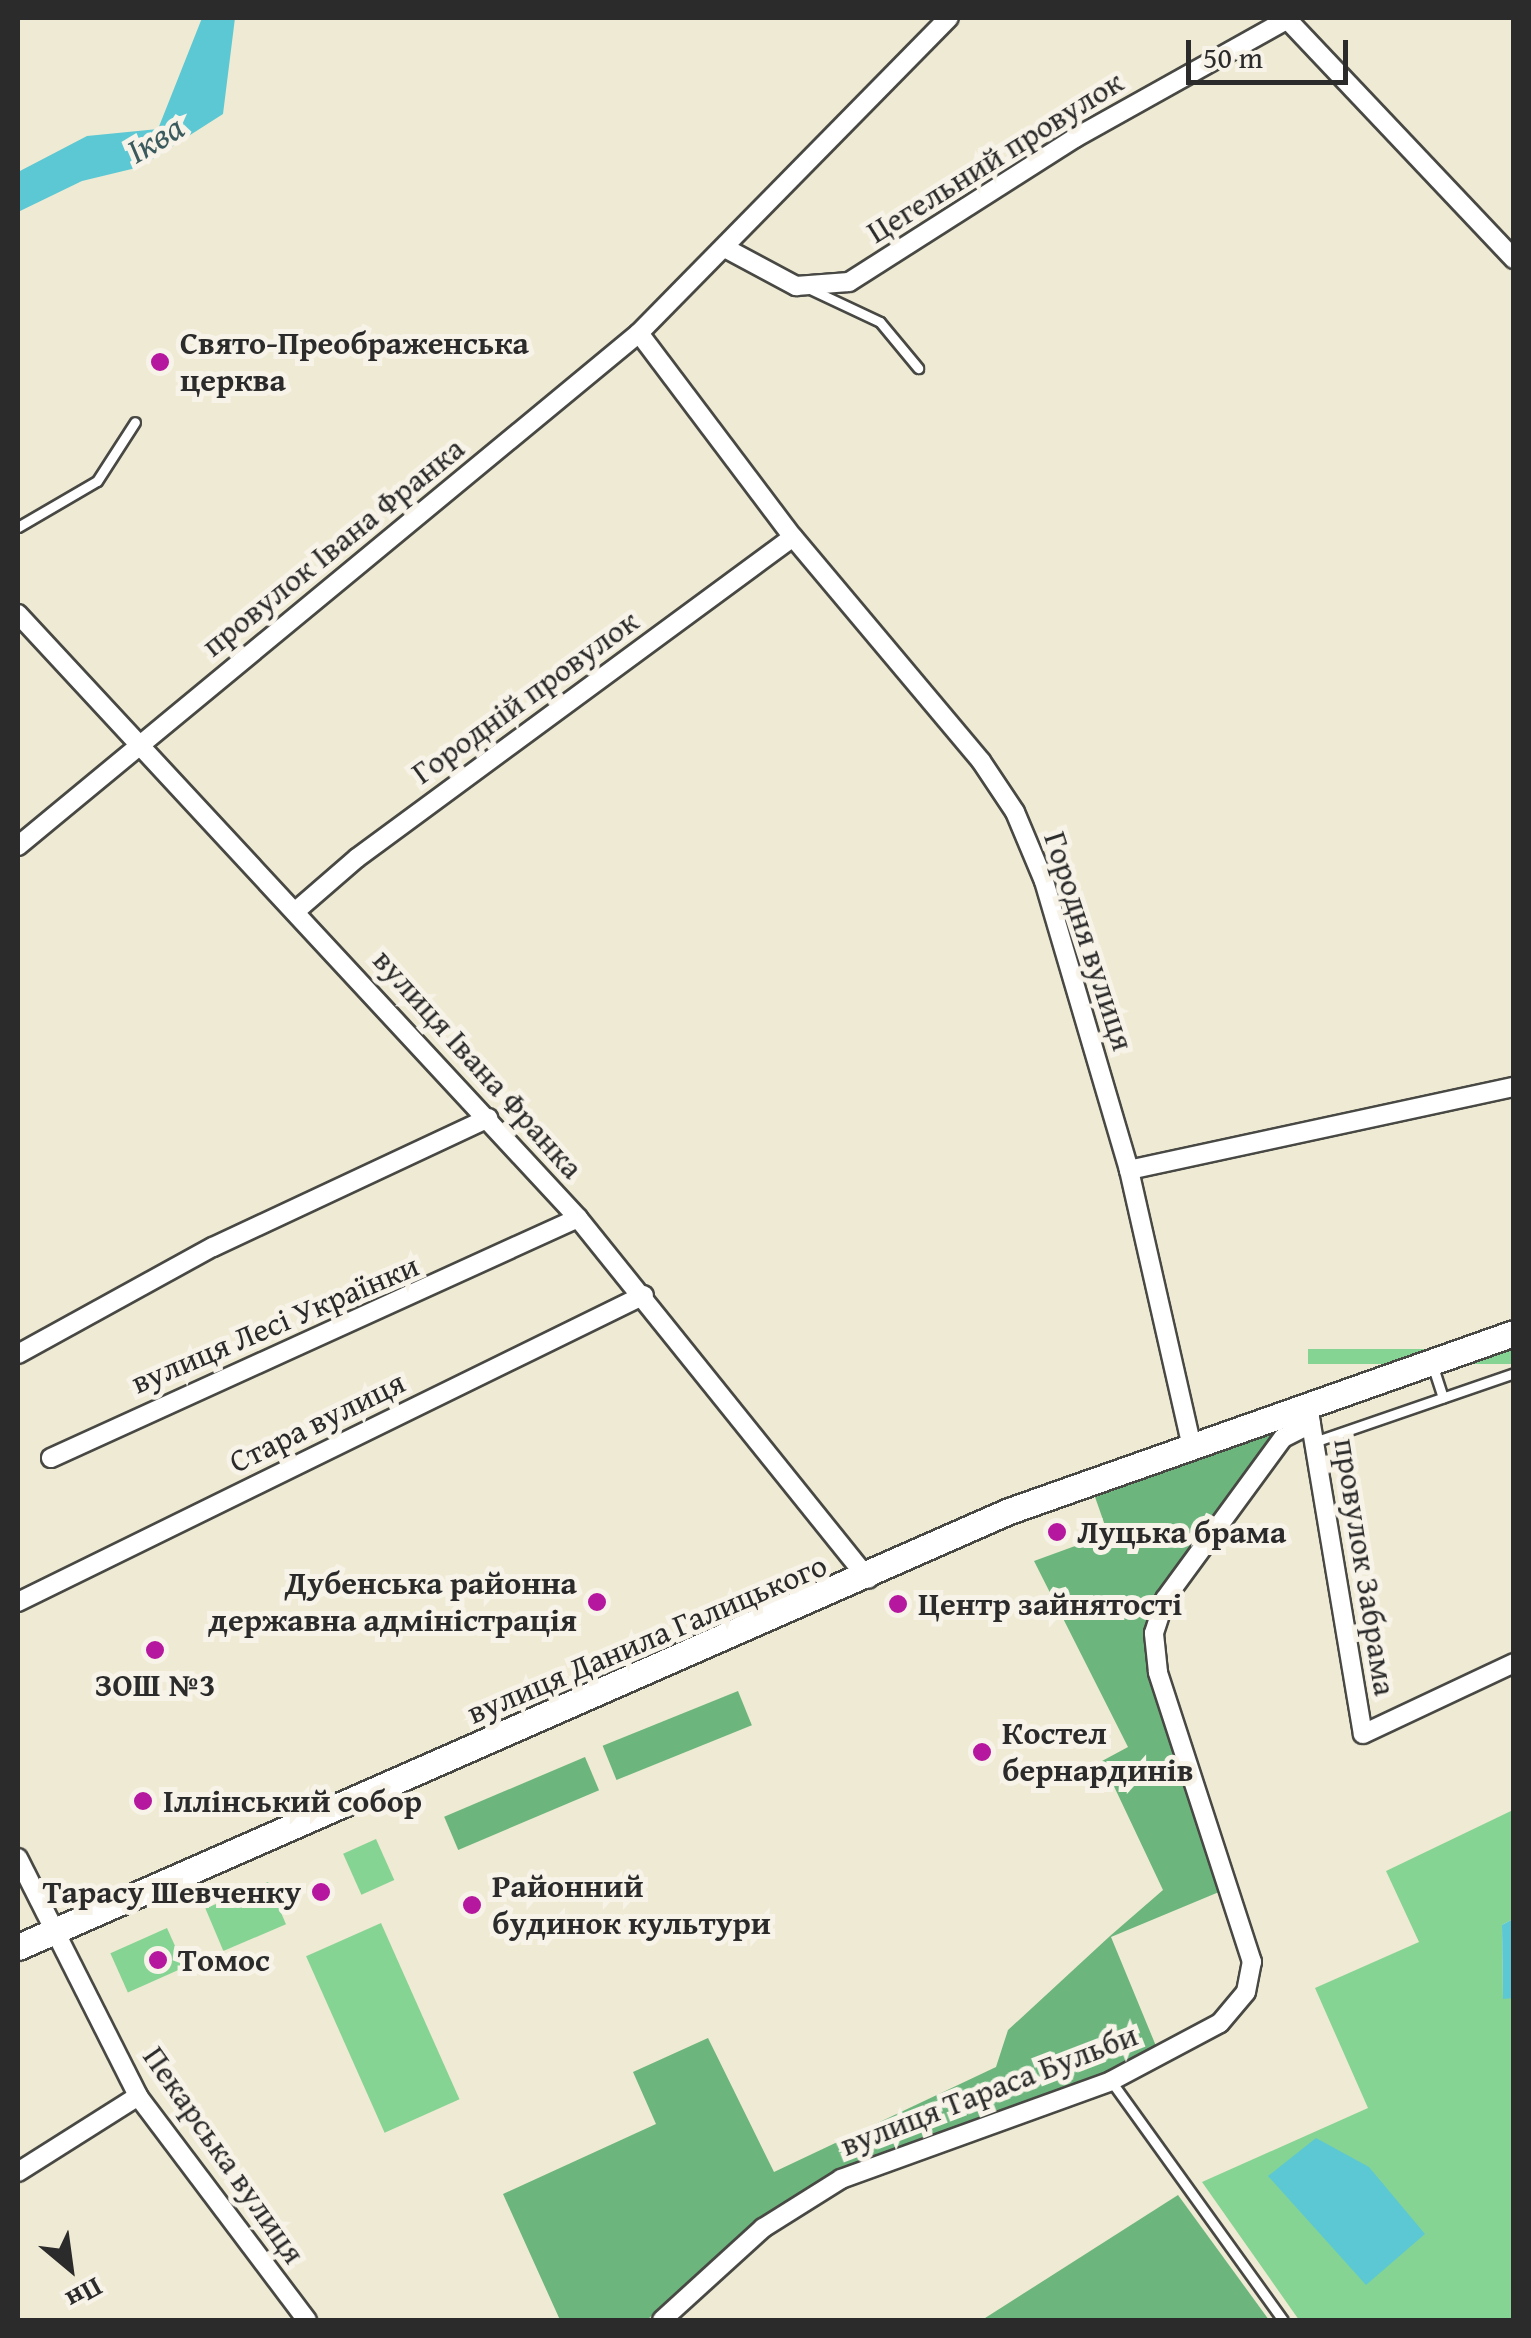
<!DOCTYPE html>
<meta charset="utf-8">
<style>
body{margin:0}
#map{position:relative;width:1531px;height:2338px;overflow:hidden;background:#efead3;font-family:"Gentium Book Plus",serif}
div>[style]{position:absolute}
.green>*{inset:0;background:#86d493;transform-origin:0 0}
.forest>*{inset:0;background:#6cb67d;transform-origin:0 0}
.water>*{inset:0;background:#5cc8d3}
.roads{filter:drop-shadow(2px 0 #484844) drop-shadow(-2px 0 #484844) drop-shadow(0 2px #484844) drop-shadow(0 -2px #484844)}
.lane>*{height:9px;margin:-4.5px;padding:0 4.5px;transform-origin:4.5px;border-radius:4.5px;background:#fff}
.street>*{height:18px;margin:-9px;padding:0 9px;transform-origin:9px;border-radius:9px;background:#fff}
.secondary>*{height:25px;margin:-12.5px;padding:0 12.5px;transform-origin:12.5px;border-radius:12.5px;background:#fff}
.dots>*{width:28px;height:28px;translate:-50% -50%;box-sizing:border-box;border:5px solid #f7f3e8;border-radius:50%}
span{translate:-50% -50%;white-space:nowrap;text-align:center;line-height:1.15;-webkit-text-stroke:10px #f7f3e8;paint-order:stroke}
.street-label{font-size:32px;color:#2b2b2b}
.poi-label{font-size:32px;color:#2b2b2b;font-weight:700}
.left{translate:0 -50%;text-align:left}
.right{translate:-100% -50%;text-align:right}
.water-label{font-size:35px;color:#3a5a5d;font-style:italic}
.frame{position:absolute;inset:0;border:20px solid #2b2b2b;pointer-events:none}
.north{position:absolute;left:20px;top:2218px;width:100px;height:100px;-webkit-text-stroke:8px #f7f3e8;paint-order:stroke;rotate:151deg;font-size:28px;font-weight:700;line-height:40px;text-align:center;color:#2b2b2b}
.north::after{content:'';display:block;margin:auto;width:35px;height:45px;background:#2b2b2b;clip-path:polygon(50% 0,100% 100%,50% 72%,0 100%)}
.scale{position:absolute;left:1186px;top:40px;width:162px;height:45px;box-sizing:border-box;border:5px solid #2b2b2b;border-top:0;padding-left:12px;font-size:30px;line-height:35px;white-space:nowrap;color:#2b2b2b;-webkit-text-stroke:8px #f7f3e8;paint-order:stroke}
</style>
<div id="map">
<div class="green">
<i style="left:1513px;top:1349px;width:15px;height:205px;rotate:90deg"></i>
<i style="clip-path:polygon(1513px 1810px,1513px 1919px,1502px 1925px,1503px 1998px,1514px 1998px,1513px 2320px,1299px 2320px,1202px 2182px,1368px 2108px,1315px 1988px,1419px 1942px,1386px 1871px)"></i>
<i style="left:376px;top:1839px;width:45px;height:36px;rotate:66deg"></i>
<i style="left:268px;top:1882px;width:46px;height:68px;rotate:67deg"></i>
<i style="left:381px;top:1923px;width:193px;height:82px;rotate:66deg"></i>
<i style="left:167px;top:1928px;width:43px;height:62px;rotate:66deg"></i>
</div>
<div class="forest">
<i style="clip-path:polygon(1275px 1433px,1156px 1594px,1144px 1632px,1149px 1674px,1219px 1892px,1111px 1937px,1156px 2046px,1107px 2073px,837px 2170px,757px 2220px,647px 2320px,560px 2320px,503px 2194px,656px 2124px,633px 2072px,708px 2038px,774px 2172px,996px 2067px,1008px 2030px,1110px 1936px,1163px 1890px,1102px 1761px,1128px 1747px,1034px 1561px,1108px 1534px,1095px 1497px)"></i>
<i style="left:738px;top:1691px;width:37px;height:146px;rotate:68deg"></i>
<i style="left:585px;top:1757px;width:36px;height:153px;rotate:67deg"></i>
<i style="clip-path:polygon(1178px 2195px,1269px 2320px,982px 2320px)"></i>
</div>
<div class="water">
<i style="clip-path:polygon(202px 18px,235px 18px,223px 114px,140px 167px,82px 181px,18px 212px,18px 172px,87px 136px,158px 129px)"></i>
<i style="clip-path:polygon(1513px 1919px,1513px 1998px,1503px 1999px,1502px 1925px)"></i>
<i style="clip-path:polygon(1316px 2138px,1369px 2167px,1425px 2234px,1366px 2285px,1268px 2176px)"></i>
</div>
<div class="roads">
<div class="lane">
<i style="left:810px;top:289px;width:77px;rotate:25.2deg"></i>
<i style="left:880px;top:322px;width:60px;rotate:50.4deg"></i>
<i style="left:18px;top:527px;width:91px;rotate:-30.2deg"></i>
<i style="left:97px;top:481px;width:70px;rotate:-57.2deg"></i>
<i style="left:1433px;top:1367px;width:32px;rotate:72deg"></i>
<i style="left:1314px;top:1442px;width:212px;rotate:-19deg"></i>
<i style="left:1111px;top:2081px;width:294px;rotate:54.3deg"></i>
</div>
<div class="street">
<i style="left:1286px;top:18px;width:332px;rotate:46.6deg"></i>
<i style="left:725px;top:248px;width:81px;rotate:28.2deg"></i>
<i style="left:796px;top:286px;width:53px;rotate:-4.3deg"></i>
<i style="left:849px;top:282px;width:268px;rotate:-32.5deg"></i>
<i style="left:1075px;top:138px;width:246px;rotate:-29.2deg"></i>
<i style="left:639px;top:333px;width:256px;rotate:53deg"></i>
<i style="left:793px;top:537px;width:292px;rotate:50deg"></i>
<i style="left:981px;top:761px;width:61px;rotate:56.3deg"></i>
<i style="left:1015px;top:812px;width:75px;rotate:67.2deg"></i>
<i style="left:1044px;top:881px;width:301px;rotate:73.6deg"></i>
<i style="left:1129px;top:1170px;width:284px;rotate:77.2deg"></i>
<i style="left:18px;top:614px;width:824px;rotate:47.16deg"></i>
<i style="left:578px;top:1218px;width:463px;rotate:51.2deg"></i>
<i style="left:18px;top:846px;width:805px;rotate:-39.56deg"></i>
<i style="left:639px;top:333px;width:442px;rotate:-45.5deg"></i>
<i style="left:297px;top:910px;width:79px;rotate:-40.9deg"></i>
<i style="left:357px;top:858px;width:541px;rotate:-36.36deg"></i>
<i style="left:1129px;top:1170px;width:394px;rotate:-12.2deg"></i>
<i style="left:18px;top:1354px;width:222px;rotate:-28.8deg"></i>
<i style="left:213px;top:1247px;width:304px;rotate:-25.1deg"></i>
<i style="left:1311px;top:1424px;width:314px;rotate:80.5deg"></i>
<i style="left:1363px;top:1734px;width:167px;rotate:-25.2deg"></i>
<i style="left:51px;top:1458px;width:579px;rotate:-24.48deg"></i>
<i style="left:18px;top:1602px;width:697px;rotate:-26.12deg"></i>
<i style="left:18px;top:1858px;width:267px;rotate:63.2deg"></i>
<i style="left:138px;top:2096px;width:281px;rotate:53deg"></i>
<i style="left:18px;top:2172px;width:142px;rotate:-32.3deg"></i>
<i style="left:662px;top:2320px;width:137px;rotate:-42.3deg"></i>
<i style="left:763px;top:2228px;width:92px;rotate:-32.1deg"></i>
<i style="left:841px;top:2179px;width:287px;rotate:-19.9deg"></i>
<i style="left:1111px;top:2081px;width:123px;rotate:-28deg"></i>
<i style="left:1220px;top:2023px;width:40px;rotate:-50deg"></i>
<i style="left:1246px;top:1992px;width:31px;rotate:-79deg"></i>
<i style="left:1252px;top:1962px;width:305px;rotate:-108deg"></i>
<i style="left:1158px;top:1672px;width:39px;rotate:-96deg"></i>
<i style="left:1154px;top:1633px;width:36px;rotate:-72deg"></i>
<i style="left:1165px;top:1599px;width:200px;rotate:-53.8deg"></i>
<i style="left:1283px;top:1438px;width:31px;rotate:-27deg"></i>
<i style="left:1311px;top:1424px;width:18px;rotate:-99deg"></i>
</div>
<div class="secondary">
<i style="left:18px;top:1947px;width:1083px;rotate:-23.75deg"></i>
<i style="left:1009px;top:1511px;width:535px;rotate:-19.42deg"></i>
</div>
</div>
<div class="dots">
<i style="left:160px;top:362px;background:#b5179e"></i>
<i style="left:1057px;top:1532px;background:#b5179e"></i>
<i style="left:597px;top:1602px;background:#b5179e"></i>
<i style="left:898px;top:1604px;background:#b5179e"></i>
<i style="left:155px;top:1650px;background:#b5179e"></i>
<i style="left:982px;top:1752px;background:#b5179e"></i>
<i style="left:143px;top:1801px;background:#b5179e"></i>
<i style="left:321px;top:1892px;background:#b5179e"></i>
<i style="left:472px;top:1905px;background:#b5179e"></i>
<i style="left:158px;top:1960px;background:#b5179e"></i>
</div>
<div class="street-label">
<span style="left:995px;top:157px;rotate:-32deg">Цегельний провулок</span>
<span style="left:333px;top:547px;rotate:-39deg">провулок Івана Франка</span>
<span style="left:525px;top:697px;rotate:-36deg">Городній провулок</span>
<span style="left:1089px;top:941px;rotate:72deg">Городня вулиця</span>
<span style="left:478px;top:1064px;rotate:48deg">вулиця Івана Франка</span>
<span style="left:275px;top:1324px;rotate:-23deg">вулиця Лесі Українки</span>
<span style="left:317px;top:1422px;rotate:-26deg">Стара вулиця</span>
<span style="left:1365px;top:1567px;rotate:81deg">провулок Забрама</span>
<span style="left:647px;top:1639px;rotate:-23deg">вулиця Данила Галицького</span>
<span style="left:989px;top:2090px;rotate:-21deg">вулиця Тараса Бульби</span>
<span style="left:224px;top:2155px;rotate:55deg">Пекарська вулиця</span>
</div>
<div class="poi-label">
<span class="left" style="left:180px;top:362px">Свято-Преображенська<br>церква</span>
<span class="left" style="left:1077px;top:1532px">Луцька брама</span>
<span class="right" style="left:577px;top:1602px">Дубенська районна<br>державна адміністрація</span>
<span class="left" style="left:918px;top:1604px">Центр зайнятості</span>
<span style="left:155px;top:1685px">ЗОШ №3</span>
<span class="left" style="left:1002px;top:1752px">Костел<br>бернардинів</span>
<span class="left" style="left:163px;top:1801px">Іллінський собор</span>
<span class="left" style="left:492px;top:1905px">Районний<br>будинок культури</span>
<span class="right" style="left:301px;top:1892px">Тарасу Шевченку</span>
<span class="left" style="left:178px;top:1960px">Томос</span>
</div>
<div class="water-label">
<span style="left:155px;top:139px;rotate:-31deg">Іква</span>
</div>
<div class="frame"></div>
<div class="north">Пн</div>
<div class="scale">50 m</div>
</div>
